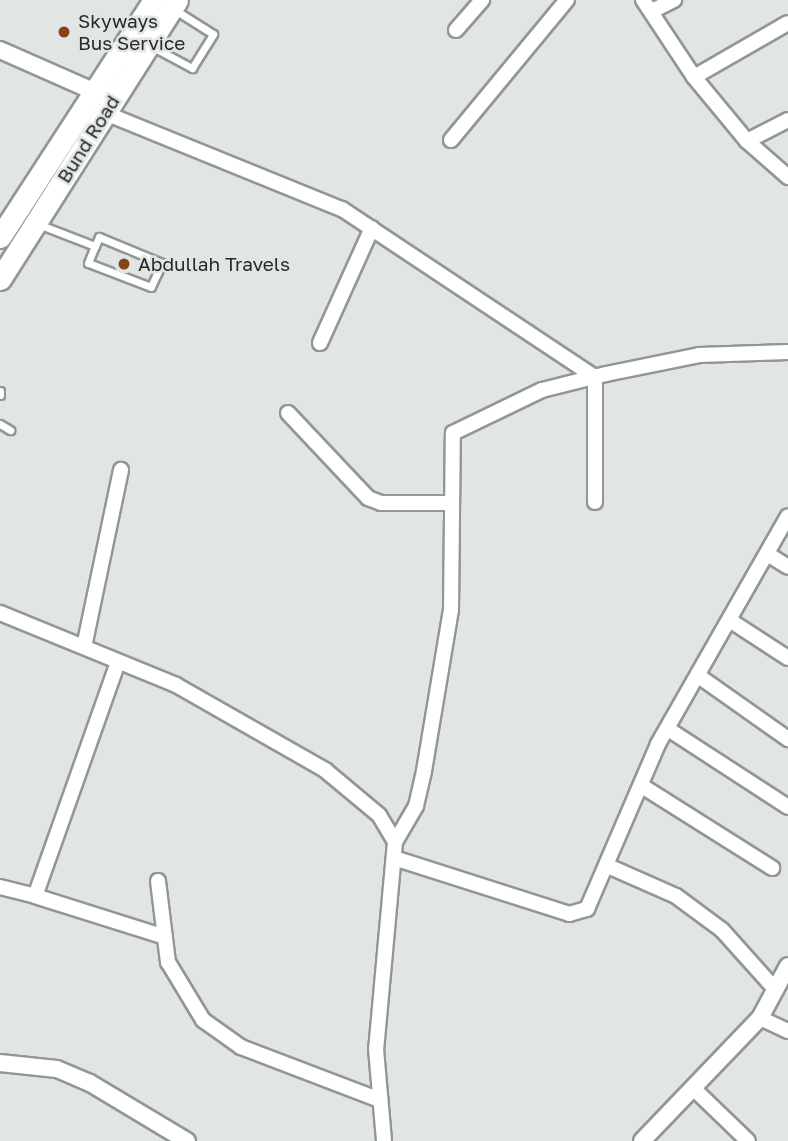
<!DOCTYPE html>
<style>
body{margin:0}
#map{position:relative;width:788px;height:1141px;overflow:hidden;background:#e1e6e5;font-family:"Golos Text",sans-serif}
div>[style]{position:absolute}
.roads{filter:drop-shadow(2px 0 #929796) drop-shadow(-2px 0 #929796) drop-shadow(0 2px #929796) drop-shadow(0 -2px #929796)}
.service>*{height:7px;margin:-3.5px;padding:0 3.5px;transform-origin:3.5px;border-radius:3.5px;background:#fff}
.minor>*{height:14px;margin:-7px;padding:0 7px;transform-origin:7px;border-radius:7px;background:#fff}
.tertiary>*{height:16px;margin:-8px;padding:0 8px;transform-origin:8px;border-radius:8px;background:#fff}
.primary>*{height:21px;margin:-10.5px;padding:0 10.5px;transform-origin:10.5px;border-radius:10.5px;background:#fff}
.dots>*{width:19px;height:19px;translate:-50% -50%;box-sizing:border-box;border:4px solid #e1e6e5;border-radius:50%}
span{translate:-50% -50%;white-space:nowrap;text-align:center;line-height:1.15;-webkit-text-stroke:5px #e1e6e5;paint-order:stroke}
.poi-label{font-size:19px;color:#272828}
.left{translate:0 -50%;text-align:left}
.street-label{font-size:19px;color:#272828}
</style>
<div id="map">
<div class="roads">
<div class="service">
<i style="left:151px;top:46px;width:47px;rotate:28.2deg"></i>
<i style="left:192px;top:68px;width:40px;rotate:-58deg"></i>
<i style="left:213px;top:34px;width:45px;rotate:-147.7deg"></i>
<i style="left:38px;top:224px;width:61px;rotate:21.1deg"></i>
<i style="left:95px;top:246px;width:10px;rotate:-66deg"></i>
<i style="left:99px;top:237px;width:68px;rotate:22.4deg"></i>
<i style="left:162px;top:263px;width:26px;rotate:115deg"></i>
<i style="left:151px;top:287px;width:67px;rotate:-159.1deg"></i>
<i style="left:88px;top:263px;width:18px;rotate:-68deg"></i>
<i style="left:0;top:391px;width:4px;rotate:90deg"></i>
<i style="left:0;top:424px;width:12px;rotate:31deg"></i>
</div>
<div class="minor">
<i style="left:643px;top:0;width:92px;rotate:56.5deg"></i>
<i style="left:694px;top:77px;width:83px;rotate:50.4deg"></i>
<i style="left:747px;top:141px;width:55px;rotate:41.3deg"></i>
<i style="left:652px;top:11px;width:25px;rotate:-27deg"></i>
<i style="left:456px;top:30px;width:40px;rotate:-49deg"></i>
<i style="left:694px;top:77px;width:108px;rotate:-29.9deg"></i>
<i style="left:105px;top:113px;width:256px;rotate:22.1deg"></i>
<i style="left:342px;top:209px;width:304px;rotate:33.6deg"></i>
<i style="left:595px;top:377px;width:125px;rotate:90deg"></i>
<i style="left:451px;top:140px;width:182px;rotate:-50.4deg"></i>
<i style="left:747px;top:141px;width:46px;rotate:-27.1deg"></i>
<i style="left:320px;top:343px;width:126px;rotate:-65.7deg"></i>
<i style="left:288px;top:413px;width:117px;rotate:46.7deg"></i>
<i style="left:368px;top:498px;width:14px;rotate:21deg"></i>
<i style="left:381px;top:503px;width:71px"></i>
<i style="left:769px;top:555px;width:22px;rotate:32deg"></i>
<i style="left:0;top:613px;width:190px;rotate:22.2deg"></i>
<i style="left:176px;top:685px;width:172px;rotate:29.7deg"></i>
<i style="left:325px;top:770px;width:70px;rotate:39.8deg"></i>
<i style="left:379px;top:815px;width:31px;rotate:59deg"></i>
<i style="left:395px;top:842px;width:208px;rotate:95.2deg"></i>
<i style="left:376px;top:1049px;width:92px;rotate:85deg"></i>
<i style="left:731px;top:621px;width:68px;rotate:33deg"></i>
<i style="left:84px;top:647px;width:181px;rotate:-78.2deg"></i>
<i style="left:118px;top:662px;width:248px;rotate:109.5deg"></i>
<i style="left:35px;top:896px;width:136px;rotate:17.5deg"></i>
<i style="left:700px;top:677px;width:108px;rotate:35.2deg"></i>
<i style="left:668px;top:729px;width:143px;rotate:33deg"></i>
<i style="left:642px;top:786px;width:154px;rotate:32.2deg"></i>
<i style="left:395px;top:842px;width:42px;rotate:-59.7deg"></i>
<i style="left:416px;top:806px;width:36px;rotate:-77deg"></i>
<i style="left:424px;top:771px;width:163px;rotate:-80.5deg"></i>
<i style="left:451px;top:610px;width:177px;rotate:-89.4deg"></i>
<i style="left:453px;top:433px;width:99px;rotate:-25.8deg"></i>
<i style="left:542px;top:390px;width:66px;rotate:-14deg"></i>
<i style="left:606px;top:374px;width:95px;rotate:-11.5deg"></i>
<i style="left:699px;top:355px;width:89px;rotate:-1.9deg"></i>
<i style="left:394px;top:858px;width:184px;rotate:17.7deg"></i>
<i style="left:569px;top:914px;width:19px;rotate:-16deg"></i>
<i style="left:587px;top:909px;width:180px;rotate:-66.7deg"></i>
<i style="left:658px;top:744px;width:262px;rotate:-60.3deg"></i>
<i style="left:608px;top:866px;width:74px;rotate:23.8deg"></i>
<i style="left:676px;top:896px;width:57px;rotate:36.5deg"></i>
<i style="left:722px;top:930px;width:79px;rotate:48.1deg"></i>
<i style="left:158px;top:881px;width:82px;rotate:83deg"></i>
<i style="left:168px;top:962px;width:68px;rotate:58.9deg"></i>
<i style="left:203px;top:1020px;width:47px;rotate:35.4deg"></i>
<i style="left:241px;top:1047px;width:149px;rotate:20.9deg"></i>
<i style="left:0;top:887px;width:36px;rotate:14deg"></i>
<i style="left:760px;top:1018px;width:31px;rotate:25deg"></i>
<i style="left:693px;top:1088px;width:76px;rotate:43.9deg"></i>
</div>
<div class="tertiary">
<i style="left:0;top:50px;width:102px;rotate:23.8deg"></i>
<i style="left:0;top:1063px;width:57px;rotate:6deg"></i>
<i style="left:57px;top:1069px;width:36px;rotate:23deg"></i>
<i style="left:90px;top:1083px;width:113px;rotate:30.9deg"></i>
<i style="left:642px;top:1141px;width:170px;rotate:-46.2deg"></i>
<i style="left:760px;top:1018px;width:59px;rotate:-61.7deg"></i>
</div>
<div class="primary">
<i style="left:0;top:237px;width:283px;rotate:-57deg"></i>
<i style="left:0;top:279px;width:330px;rotate:-57.6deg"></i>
</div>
</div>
<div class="dots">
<i style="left:64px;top:32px;background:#884419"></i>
<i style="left:124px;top:264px;background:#884419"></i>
</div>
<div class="poi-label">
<span class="left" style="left:78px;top:32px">Skyways<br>Bus Service</span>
<span class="left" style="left:138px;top:264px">Abdullah Travels</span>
</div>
<div class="street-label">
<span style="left:88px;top:139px;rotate:-58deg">Bund Road</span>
</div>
</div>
